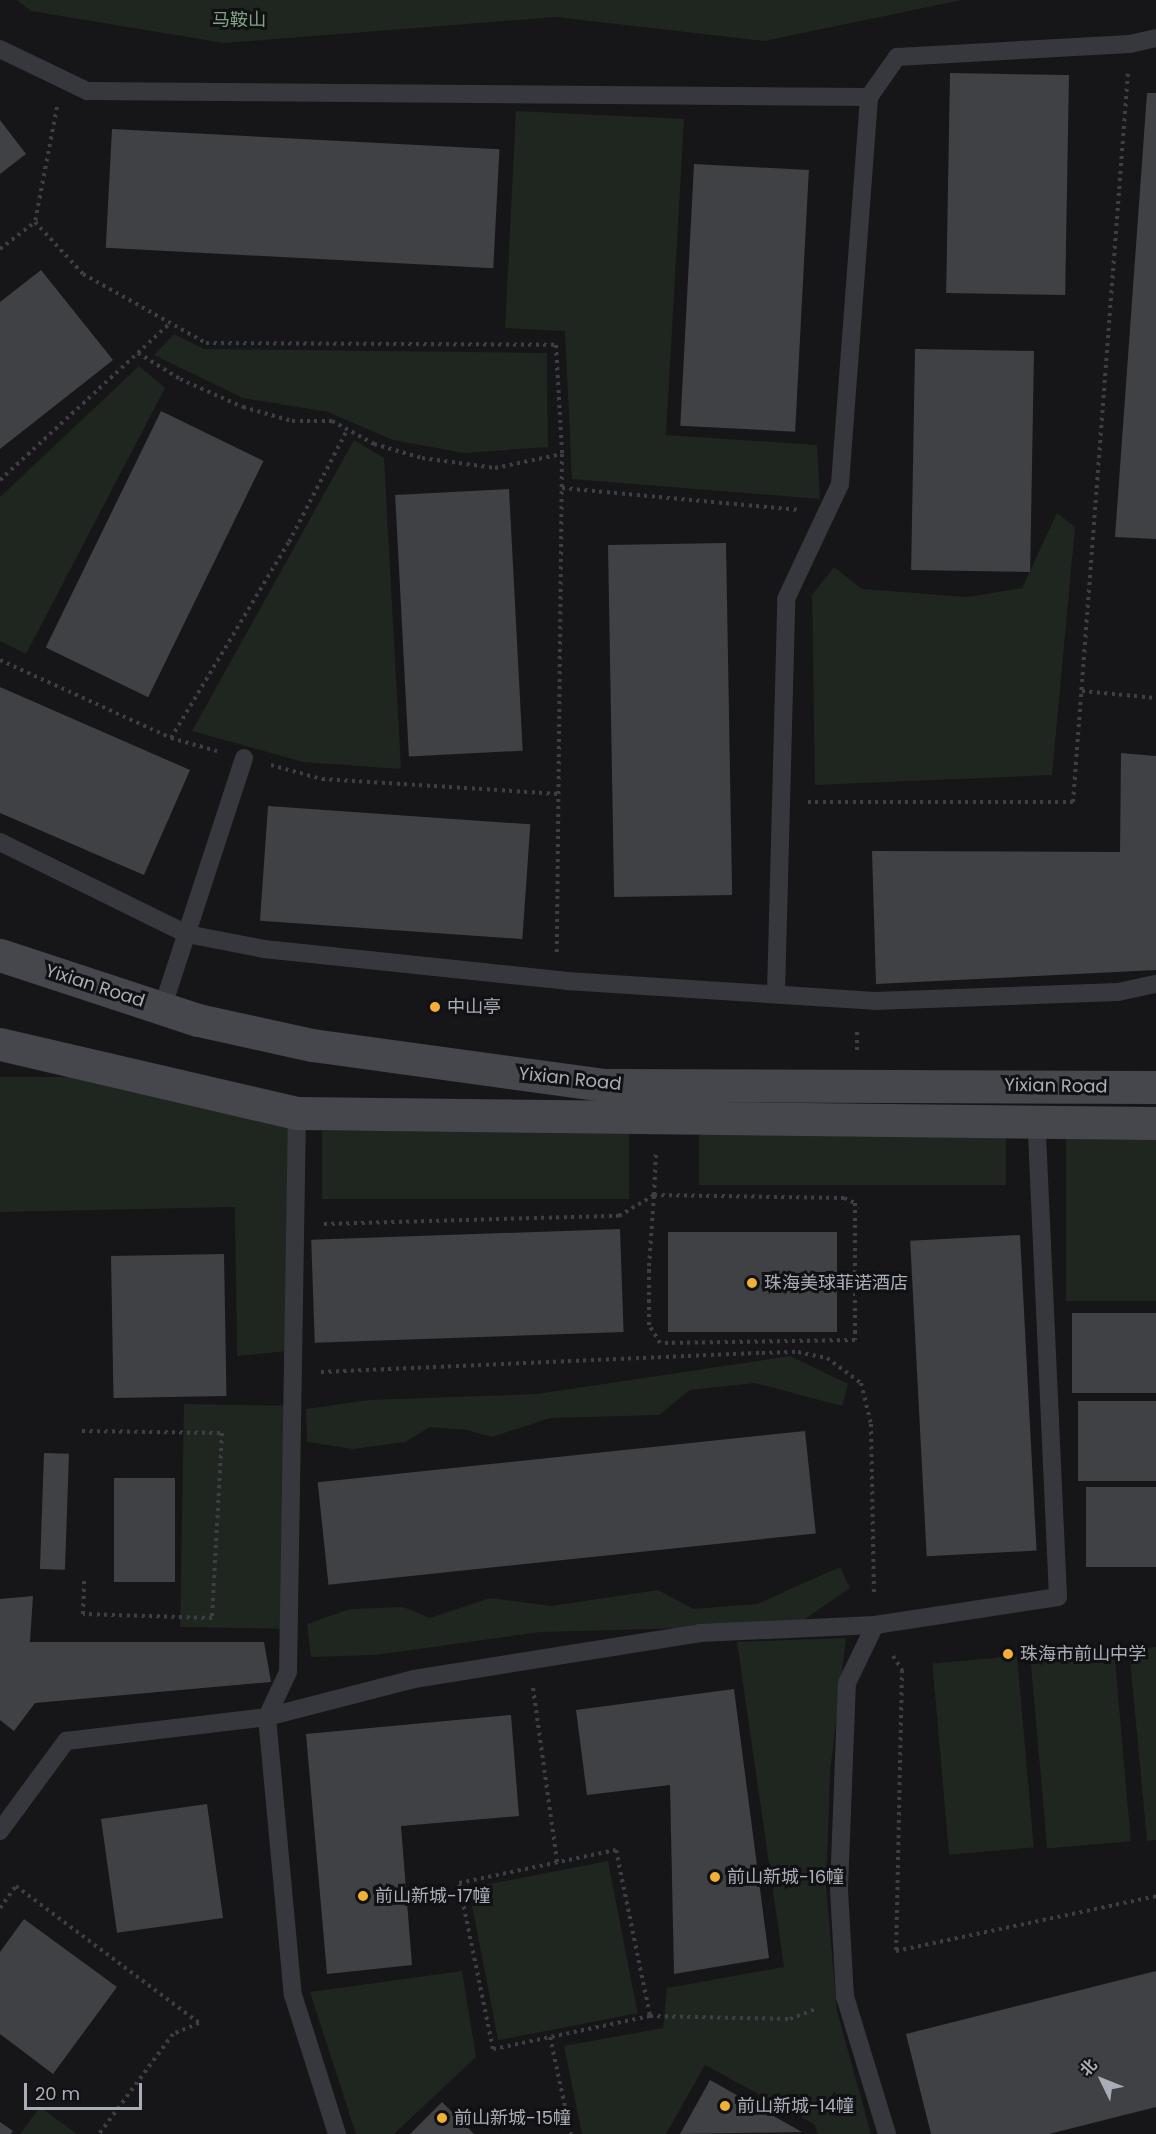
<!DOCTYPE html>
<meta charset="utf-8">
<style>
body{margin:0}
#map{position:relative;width:1156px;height:2134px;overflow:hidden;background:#161618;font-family:Poppins,"Noto Sans SC",sans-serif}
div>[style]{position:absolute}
.green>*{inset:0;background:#1e261f;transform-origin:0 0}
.building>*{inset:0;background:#404145;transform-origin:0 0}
.path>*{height:4px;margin-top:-2px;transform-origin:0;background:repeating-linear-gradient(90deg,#3d3f44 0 3px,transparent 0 7.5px)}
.lane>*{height:18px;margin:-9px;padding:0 9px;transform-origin:9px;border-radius:9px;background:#37383d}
.secondary>*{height:33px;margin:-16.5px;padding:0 16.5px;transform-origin:16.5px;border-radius:16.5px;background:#45474d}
.dots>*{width:16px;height:16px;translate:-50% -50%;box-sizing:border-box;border:3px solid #111113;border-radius:50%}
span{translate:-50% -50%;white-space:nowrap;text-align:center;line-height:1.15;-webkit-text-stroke:6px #111113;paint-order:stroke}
.park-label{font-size:18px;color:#7fa381}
.street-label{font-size:18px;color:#a8adb8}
.poi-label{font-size:18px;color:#a8adb8}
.left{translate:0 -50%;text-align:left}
.north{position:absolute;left:1072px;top:2050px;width:60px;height:60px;-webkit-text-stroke:4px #111113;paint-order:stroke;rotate:313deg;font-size:16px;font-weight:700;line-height:24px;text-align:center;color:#a8adb8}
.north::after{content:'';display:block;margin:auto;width:21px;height:27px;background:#a8adb8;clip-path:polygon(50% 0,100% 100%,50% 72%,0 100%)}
.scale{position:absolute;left:24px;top:2083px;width:118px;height:27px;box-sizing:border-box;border:3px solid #a8adb8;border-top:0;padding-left:8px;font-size:18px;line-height:21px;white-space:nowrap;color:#a8adb8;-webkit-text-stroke:4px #111113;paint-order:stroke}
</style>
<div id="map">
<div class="green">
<i style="clip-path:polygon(17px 0,962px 0,764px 41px,556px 17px,224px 43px,31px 11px)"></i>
<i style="clip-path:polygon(516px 111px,684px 119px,666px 435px,817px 445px,820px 499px,572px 479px,565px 331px,505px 328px)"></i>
<i style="clip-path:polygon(174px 334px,204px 349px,547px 353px,548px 447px,464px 453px,393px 440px,328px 412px,243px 398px,154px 355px)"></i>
<i style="clip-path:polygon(139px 366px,165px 388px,26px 654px,0 641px,0 497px)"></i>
<i style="clip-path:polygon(354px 440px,384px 458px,401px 769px,303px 762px,192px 731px)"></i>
<i style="clip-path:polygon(1057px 513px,1075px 527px,1052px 775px,815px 785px,812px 595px,834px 567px,862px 589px,967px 597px,1022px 588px)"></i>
<i style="clip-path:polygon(0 1077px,86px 1077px,292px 1127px,288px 1351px,237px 1356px,235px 1207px,0 1212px)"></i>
<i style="left:699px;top:1127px;width:307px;height:58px"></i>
<i style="left:322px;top:1131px;width:307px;height:68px"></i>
<i style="left:1156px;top:1139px;width:162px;height:90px;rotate:90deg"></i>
<i style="clip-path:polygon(790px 1356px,848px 1384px,842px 1406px,755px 1383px,690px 1390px,659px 1415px,550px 1418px,492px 1437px,467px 1430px,430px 1427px,405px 1442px,353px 1449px,307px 1442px,306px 1409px,369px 1400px,537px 1394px)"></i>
<i style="left:184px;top:1404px;width:101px;height:223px;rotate:1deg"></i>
<i style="clip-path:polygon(840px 1567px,850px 1588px,796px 1625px,541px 1632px,375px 1655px,311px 1657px,307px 1624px,350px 1609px,403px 1607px,430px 1618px,490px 1598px,551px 1606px,658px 1590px,693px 1609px,757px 1604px)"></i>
<i style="clip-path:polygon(846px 1638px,830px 1772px,826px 1887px,837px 2011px,871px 2134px,818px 2134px,814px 2124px,705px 2065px,666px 2134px,582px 2134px,564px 2046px,663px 2028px,667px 1988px,784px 1967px,737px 1642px)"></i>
<i style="clip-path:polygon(1156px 1647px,1156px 1840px,1147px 1841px,1129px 1649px)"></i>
<i style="left:1114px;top:1649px;width:193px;height:84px;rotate:85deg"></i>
<i style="left:1017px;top:1656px;width:192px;height:85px;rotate:85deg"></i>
<i style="left:608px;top:1861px;width:155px;height:142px;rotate:79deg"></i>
<i style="clip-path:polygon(462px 1971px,476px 2057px,394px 2134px,356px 2134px,310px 1992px)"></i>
<i style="clip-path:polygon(40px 2107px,77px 2134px,20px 2134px)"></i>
</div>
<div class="building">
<i style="left:950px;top:73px;width:119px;height:220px;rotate:1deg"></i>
<i style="clip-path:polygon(1147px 93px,1156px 93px,1156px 539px,1115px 537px)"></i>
<i style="clip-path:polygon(0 120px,26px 154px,0 174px)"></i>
<i style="left:112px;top:129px;width:388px;height:119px;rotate:3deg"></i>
<i style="left:694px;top:164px;width:115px;height:262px;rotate:3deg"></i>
<i style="clip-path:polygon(41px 270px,113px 360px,0 449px,0 302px)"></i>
<i style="left:915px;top:349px;width:119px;height:221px;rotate:1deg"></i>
<i style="left:161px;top:411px;width:114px;height:263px;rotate:26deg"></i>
<i style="left:509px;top:489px;width:262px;height:114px;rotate:87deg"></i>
<i style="left:726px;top:543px;width:352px;height:118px;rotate:89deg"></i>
<i style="clip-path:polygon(0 687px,190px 770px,144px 875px,0 813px)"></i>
<i style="clip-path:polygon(1121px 753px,1156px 756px,1156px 970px,876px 984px,872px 851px,1120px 852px)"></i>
<i style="left:268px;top:806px;width:263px;height:115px;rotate:4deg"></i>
<i style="left:620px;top:1229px;width:103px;height:309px;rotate:88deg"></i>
<i style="left:668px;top:1232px;width:169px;height:100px"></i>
<i style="left:1020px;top:1235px;width:316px;height:110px;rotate:87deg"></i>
<i style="left:224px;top:1254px;width:142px;height:113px;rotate:89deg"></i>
<i style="left:1156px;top:1313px;width:80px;height:84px;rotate:90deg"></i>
<i style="left:1156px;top:1401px;width:80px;height:78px;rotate:90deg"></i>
<i style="left:805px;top:1431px;width:103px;height:490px;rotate:84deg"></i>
<i style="left:44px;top:1453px;width:25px;height:116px;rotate:2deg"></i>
<i style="left:114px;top:1478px;width:61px;height:104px"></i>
<i style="left:1156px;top:1487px;width:80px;height:70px;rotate:90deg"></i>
<i style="clip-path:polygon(33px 1596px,30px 1642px,264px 1642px,271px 1682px,35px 1703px,14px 1731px,0 1720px,0 1599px)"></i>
<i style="clip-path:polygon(734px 1689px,769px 1958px,674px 1974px,670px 1785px,587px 1795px,576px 1710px)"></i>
<i style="clip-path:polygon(511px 1715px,519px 1816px,401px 1826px,412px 1965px,327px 1974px,306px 1734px)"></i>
<i style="left:207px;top:1804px;width:115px;height:107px;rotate:82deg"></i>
<i style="clip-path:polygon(24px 1919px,117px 1987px,53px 2074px,0 2034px,0 1952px)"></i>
<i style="clip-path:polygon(1156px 1971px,1156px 2107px,1049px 2134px,931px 2134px,906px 2034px)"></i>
<i style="clip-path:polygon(710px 2080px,802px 2132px,680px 2134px)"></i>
<i style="clip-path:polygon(442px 2102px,474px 2134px,410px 2134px)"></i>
<i style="clip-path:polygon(0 2122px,13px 2131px,11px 2134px,0 2134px)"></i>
</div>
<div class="path">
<i style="left:57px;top:107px;width:117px;rotate:100.8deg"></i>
<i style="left:35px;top:222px;width:71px;rotate:47.3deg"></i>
<i style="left:83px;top:274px;width:141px;rotate:29.3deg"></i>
<i style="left:206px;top:343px;width:350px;rotate:0.3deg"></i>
<i style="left:556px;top:345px;width:109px;rotate:86.8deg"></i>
<i style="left:562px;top:454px;width:498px;rotate:90.6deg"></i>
<i style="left:0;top:249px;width:44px;rotate:-37.6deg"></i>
<i style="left:138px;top:353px;width:49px;rotate:31.8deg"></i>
<i style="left:180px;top:379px;width:69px;rotate:24deg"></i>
<i style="left:243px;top:407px;width:51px;rotate:15.9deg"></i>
<i style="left:292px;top:421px;width:40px"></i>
<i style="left:332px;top:421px;width:48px;rotate:28.7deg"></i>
<i style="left:374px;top:444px;width:50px;rotate:16.3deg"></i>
<i style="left:422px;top:458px;width:74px;rotate:7.8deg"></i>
<i style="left:495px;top:468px;width:68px;rotate:-11.8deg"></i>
<i style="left:0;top:480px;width:231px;rotate:-42.7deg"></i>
<i style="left:562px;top:488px;width:236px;rotate:5.3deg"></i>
<i style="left:0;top:660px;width:188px;rotate:24.5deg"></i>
<i style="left:171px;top:738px;width:48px;rotate:15.8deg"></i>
<i style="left:1082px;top:691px;width:74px;rotate:5.4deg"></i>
<i style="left:171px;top:738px;width:229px;rotate:-59deg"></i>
<i style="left:289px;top:542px;width:126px;rotate:-62.6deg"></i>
<i style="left:271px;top:765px;width:53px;rotate:15.4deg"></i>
<i style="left:322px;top:779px;width:237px;rotate:3.6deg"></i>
<i style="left:808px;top:802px;width:265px"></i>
<i style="left:1073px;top:802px;width:732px;rotate:-85.69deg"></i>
<i style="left:857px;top:1050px;width:22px;rotate:-90deg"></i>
<i style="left:324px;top:1224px;width:295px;rotate:-1.6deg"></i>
<i style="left:619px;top:1216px;width:41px;rotate:-31deg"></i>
<i style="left:654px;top:1195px;width:190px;rotate:0.9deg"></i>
<i style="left:844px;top:1198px;width:12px;rotate:24deg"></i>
<i style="left:855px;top:1203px;width:137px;rotate:90deg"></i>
<i style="left:855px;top:1340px;width:195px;rotate:179.1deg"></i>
<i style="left:660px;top:1343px;width:21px;rotate:-121deg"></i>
<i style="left:649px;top:1325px;width:59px;rotate:-90deg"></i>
<i style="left:649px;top:1266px;width:71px;rotate:-86deg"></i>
<i style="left:654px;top:1195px;width:42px;rotate:-87.3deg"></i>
<i style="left:321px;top:1372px;width:441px;rotate:-2.5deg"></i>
<i style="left:762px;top:1353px;width:36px;rotate:-2deg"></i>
<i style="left:798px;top:1352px;width:30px;rotate:12deg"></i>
<i style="left:827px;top:1358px;width:42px;rotate:36.3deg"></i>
<i style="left:861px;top:1383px;width:42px;rotate:76.3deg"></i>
<i style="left:871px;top:1424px;width:172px;rotate:89deg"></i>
<i style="left:82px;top:1431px;width:140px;rotate:0.8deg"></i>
<i style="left:222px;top:1433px;width:185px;rotate:93.1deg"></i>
<i style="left:212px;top:1618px;width:129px;rotate:-178.2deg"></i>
<i style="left:83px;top:1614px;width:36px;rotate:-88deg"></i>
<i style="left:893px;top:1656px;width:17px;rotate:57deg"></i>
<i style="left:902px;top:1670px;width:281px;rotate:91.2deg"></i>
<i style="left:896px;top:1951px;width:266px;rotate:-11.9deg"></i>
<i style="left:533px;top:1688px;width:176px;rotate:82.1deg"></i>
<i style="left:616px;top:1850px;width:169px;rotate:78.4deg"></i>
<i style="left:650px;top:2016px;width:160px;rotate:168.1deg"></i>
<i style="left:493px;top:2049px;width:169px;rotate:-101.6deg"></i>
<i style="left:459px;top:1883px;width:160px;rotate:-11.9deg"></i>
<i style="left:0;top:1908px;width:27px;rotate:-54deg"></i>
<i style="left:16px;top:1886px;width:229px;rotate:36.8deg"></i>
<i style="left:199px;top:2023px;width:28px;rotate:157deg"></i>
<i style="left:173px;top:2034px;width:124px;rotate:126.5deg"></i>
<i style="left:650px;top:2016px;width:140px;rotate:1.2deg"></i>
<i style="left:790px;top:2019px;width:30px;rotate:-21deg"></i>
<i style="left:550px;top:2037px;width:99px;rotate:77.8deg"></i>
</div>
<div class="lane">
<i style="left:0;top:49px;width:97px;rotate:25.8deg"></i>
<i style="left:87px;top:91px;width:782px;rotate:0.44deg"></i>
<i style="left:0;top:842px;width:208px;rotate:26.2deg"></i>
<i style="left:187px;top:934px;width:78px;rotate:11deg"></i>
<i style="left:264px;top:949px;width:305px;rotate:6deg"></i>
<i style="left:567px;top:981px;width:308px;rotate:3.7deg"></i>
<i style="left:874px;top:1001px;width:244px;rotate:-2.1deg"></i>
<i style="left:1118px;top:992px;width:39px;rotate:-12deg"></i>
<i style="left:776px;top:994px;width:395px;rotate:-88.5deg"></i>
<i style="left:786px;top:599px;width:127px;rotate:-64.8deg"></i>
<i style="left:840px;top:484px;width:388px;rotate:-85.7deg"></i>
<i style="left:869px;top:97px;width:49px;rotate:-55deg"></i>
<i style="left:897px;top:57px;width:233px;rotate:-3.2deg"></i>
<i style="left:1130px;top:44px;width:27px;rotate:-13deg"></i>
<i style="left:162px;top:1009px;width:264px;rotate:-71.9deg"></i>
<i style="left:297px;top:1113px;width:559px;rotate:90.92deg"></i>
<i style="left:288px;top:1672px;width:50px;rotate:115deg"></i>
<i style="left:267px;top:1717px;width:152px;rotate:-14.5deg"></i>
<i style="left:414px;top:1679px;width:290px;rotate:-9.1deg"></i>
<i style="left:700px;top:1633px;width:175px;rotate:-2.6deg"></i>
<i style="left:0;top:1831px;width:112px;rotate:-53.7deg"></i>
<i style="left:66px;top:1741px;width:202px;rotate:-6.8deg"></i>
<i style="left:267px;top:1717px;width:279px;rotate:84.7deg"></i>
<i style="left:293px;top:1995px;width:146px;rotate:72.4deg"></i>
<i style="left:887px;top:2134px;width:143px;rotate:-107deg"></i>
<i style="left:845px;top:1997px;width:108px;rotate:-93.2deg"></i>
<i style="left:839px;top:1889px;width:206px;rotate:-87.8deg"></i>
<i style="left:847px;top:1683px;width:64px;rotate:-64.2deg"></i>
<i style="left:875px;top:1625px;width:185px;rotate:-8.7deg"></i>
<i style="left:1058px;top:1597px;width:478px;rotate:-92.6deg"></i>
</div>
<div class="secondary">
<i style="left:0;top:955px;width:208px;rotate:18.2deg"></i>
<i style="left:198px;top:1020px;width:117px;rotate:12.4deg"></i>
<i style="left:312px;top:1045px;width:294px;rotate:7.8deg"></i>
<i style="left:603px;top:1085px;width:553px;rotate:0.21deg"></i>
<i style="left:0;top:1044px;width:305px;rotate:13.1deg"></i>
<i style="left:297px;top:1113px;width:859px;rotate:0.67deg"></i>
</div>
<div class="dots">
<i style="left:435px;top:1007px;background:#f2b134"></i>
<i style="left:752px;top:1283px;background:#f2b134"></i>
<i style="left:1008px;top:1654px;background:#f2b134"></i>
<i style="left:715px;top:1877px;background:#f2b134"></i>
<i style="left:363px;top:1896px;background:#f2b134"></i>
<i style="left:725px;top:2106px;background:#f2b134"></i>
<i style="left:442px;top:2118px;background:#f2b134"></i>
</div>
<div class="park-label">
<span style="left:239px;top:20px">马鞍山</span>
</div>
<div class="street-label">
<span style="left:95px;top:986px;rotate:18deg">Yixian Road</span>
<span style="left:570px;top:1079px;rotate:6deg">Yixian Road</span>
<span style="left:1056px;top:1086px;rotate:1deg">Yixian Road</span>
</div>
<div class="poi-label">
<span class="left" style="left:447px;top:1007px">中山亭</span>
<span class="left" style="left:764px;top:1283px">珠海美球菲诺酒店</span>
<span class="left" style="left:1020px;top:1654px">珠海市前山中学</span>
<span class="left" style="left:727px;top:1877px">前山新城-16幢</span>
<span class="left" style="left:375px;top:1896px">前山新城-17幢</span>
<span class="left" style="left:737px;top:2106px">前山新城-14幢</span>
<span class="left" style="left:454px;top:2118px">前山新城-15幢</span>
</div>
<div class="north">北</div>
<div class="scale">20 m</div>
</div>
